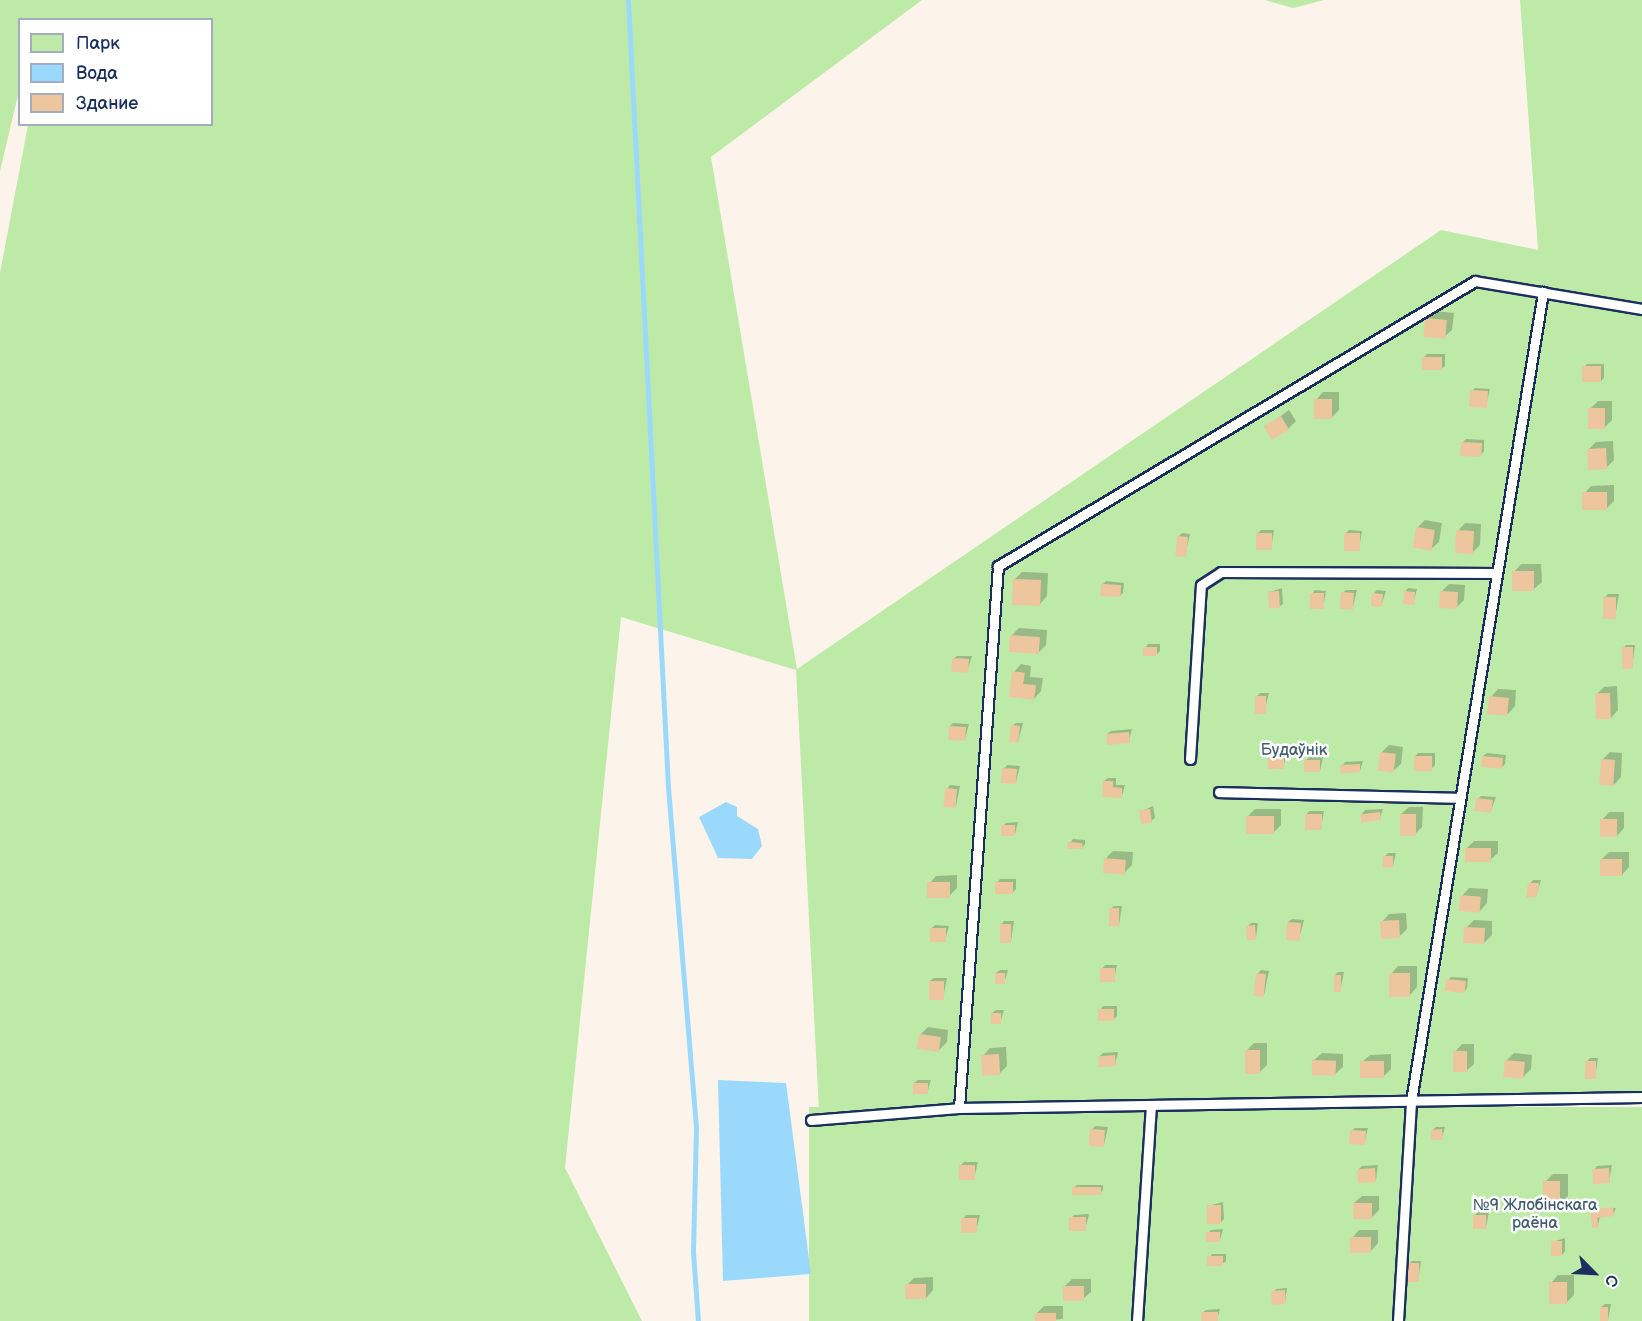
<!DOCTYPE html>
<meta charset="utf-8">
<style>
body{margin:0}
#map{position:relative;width:1642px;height:1321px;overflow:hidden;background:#fcf4eb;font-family:"Balsamiq Sans",sans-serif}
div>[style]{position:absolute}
.green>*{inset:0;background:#beeaa8;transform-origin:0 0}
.water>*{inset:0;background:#9bd9fc}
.shadow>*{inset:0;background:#0003}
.stream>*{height:5px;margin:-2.5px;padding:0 2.5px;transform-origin:2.5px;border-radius:2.5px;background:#9bd9fc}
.building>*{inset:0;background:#eec69d;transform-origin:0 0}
.roads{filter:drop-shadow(2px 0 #1b2f5e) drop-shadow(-2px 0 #1b2f5e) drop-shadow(0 2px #1b2f5e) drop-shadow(0 -2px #1b2f5e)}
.service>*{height:9px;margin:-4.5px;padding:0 4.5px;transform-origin:4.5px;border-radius:4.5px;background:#fff}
span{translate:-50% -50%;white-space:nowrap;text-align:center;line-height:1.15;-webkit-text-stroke:5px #fff;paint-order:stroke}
.park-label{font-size:16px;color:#445e70}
.legend{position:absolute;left:18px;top:18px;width:195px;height:108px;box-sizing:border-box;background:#fff;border:2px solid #a4acbf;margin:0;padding:8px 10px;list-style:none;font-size:18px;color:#1b2f5e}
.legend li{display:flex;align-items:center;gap:12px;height:30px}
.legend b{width:30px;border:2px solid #a4acbf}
.north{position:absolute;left:1564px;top:1243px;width:60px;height:60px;-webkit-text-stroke:4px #fff;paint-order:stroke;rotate:114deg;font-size:16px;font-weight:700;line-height:24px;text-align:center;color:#1b2f5e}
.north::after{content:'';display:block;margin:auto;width:21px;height:27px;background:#1b2f5e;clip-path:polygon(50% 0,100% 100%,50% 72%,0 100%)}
</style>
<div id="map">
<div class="green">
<i style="clip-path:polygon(0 0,922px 0,711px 157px,797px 669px,1441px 230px,1538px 250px,1520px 0,1642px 0,1642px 1094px,1250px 1098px,819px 1111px,796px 670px,621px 617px,565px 1168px,642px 1321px,0 1321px,0 273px,28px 125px,212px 124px,212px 20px,20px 20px,19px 91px,0 171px)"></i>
<i style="clip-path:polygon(1265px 0,1324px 0,1293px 8px)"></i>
<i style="left:1642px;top:1107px;width:214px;height:833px;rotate:90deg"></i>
</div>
<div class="water">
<i style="clip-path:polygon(726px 802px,737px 807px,737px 816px,758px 829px,762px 846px,752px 859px,718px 858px,699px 817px)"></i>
<i style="clip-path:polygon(718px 1080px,786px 1083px,811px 1274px,723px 1281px)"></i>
</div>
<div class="shadow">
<i style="clip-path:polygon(1434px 311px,1454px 313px,1452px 330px,1444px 337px,1426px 319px)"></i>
<i style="clip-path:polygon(1427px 354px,1445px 354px,1445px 366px,1441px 369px,1423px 358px)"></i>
<i style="clip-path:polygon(1587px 364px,1604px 364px,1604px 378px,1601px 381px,1584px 368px)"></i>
<i style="clip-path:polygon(1475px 388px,1490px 389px,1486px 406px,1472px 391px)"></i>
<i style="clip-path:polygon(1323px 392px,1339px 392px,1339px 410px,1331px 418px,1316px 400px)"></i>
<i style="clip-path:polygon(1598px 401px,1612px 401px,1612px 420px,1605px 427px,1590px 409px)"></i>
<i style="clip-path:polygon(1289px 410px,1296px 421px,1288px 429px,1265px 427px)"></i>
<i style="clip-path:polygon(1466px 439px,1484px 440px,1484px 451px,1481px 455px,1462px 443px)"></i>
<i style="clip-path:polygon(1613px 441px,1614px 460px,1607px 467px,1588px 450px,1596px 442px)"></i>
<i style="clip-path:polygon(1614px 485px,1614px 501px,1607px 508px,1584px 494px,1591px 486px)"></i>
<i style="clip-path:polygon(1425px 520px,1442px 523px,1439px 542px,1431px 549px,1417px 528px)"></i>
<i style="clip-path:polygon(1465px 523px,1481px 524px,1480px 545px,1472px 553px,1458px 531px)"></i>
<i style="clip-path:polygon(1261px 530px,1274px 530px,1271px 549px,1258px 533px)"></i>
<i style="clip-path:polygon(1349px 530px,1362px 531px,1359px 549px,1345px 534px)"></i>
<i style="clip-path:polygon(1182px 533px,1190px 534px,1185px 556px,1178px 537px)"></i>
<i style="clip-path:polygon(1521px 564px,1541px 564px,1542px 582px,1534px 589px,1514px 572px)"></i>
<i style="clip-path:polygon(1022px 572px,1048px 573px,1047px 596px,1040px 604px,1015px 579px)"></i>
<i style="clip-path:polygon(1106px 581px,1124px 583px,1123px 593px,1120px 596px,1103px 584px)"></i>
<i style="clip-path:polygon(1449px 584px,1465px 585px,1464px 600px,1457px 607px,1441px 592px)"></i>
<i style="clip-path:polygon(1282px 588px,1283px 604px,1279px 607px,1270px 592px)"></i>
<i style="clip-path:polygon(1408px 588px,1417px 589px,1413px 604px,1405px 592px)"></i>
<i style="clip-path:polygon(1315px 590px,1326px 591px,1323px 608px,1312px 594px)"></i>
<i style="clip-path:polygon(1346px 590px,1357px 590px,1353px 607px,1342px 593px)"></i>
<i style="clip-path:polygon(1377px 590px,1386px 591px,1381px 606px,1374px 593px)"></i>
<i style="clip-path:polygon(1608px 594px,1619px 594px,1615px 618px,1604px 598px)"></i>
<i style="clip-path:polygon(1019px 628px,1047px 630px,1046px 645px,1038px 653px,1011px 636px)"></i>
<i style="clip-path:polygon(1148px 644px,1160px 644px,1160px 651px,1157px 654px,1145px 648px)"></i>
<i style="clip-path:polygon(1626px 645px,1635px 645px,1632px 668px,1623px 648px)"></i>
<i style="clip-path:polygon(957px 656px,972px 656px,967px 672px,953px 659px)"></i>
<i style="clip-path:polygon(1021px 664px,1031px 666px,1030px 677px,1043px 678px,1041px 691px,1034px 699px,1014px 672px)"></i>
<i style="clip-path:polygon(1617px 686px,1618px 710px,1611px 718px,1597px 694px,1604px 687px)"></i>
<i style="clip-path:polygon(1498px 689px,1516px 690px,1515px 706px,1508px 714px,1491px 697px)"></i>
<i style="clip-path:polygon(1260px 693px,1269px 693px,1264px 713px,1257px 696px)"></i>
<i style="clip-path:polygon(953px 723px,969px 724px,965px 739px,950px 726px)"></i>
<i style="clip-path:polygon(1016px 723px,1023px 723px,1018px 742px,1012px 726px)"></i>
<i style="clip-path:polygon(1132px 729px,1129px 741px,1107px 734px,1111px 731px)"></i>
<i style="clip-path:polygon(1389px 745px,1403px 747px,1401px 764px,1393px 771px,1381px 753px)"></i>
<i style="clip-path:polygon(1610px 752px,1622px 753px,1621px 777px,1614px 785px,1602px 760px)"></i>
<i style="clip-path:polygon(1273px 753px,1287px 753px,1283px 768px,1269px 757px)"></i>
<i style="clip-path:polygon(1418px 753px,1435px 753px,1435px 765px,1431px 769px,1415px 756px)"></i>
<i style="clip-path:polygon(1487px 753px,1506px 755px,1505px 764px,1501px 768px,1483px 756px)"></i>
<i style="clip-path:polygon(1309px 757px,1323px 757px,1320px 771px,1306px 760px)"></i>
<i style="clip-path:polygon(1363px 761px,1360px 771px,1342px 766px,1345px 762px)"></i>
<i style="clip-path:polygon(1007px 765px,1020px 766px,1016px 782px,1004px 769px)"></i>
<i style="clip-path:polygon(1108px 778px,1116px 778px,1116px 785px,1125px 785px,1122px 796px,1104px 781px)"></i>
<i style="clip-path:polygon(950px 785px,960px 786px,956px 806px,947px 789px)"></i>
<i style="clip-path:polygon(1481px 796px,1496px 797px,1491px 811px,1478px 799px)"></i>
<i style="clip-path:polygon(1153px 806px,1155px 818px,1151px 821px,1140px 812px)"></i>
<i style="clip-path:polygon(1409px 807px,1423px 807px,1422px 827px,1415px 834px,1401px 814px)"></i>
<i style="clip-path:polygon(1255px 809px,1281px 809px,1281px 825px,1273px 833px,1248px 816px)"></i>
<i style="clip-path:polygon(1383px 809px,1380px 818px,1362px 814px,1365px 810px)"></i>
<i style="clip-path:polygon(1309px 811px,1324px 811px,1321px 828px,1306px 815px)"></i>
<i style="clip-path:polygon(1609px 812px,1624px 812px,1624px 828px,1617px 836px,1602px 820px)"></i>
<i style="clip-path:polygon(1018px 822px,1015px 834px,1003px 826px,1006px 823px)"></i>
<i style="clip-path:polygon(1073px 839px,1085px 840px,1085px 844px,1082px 848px,1070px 843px)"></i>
<i style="clip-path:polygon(1474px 841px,1498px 841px,1498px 853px,1490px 860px,1466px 849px)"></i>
<i style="clip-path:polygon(1113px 851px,1133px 852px,1132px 865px,1124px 873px,1105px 859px)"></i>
<i style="clip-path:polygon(1609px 852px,1629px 852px,1629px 867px,1622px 875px,1601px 860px)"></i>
<i style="clip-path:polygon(1388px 853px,1396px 853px,1393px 866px,1384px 857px)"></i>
<i style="clip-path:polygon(957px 875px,957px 888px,949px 896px,929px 884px,936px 876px)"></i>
<i style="clip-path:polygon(1000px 879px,1016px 879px,1016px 889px,1012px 893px,997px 883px)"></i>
<i style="clip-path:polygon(1533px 880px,1541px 880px,1536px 896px,1530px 884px)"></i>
<i style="clip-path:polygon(1469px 888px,1488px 889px,1487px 903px,1480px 911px,1462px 896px)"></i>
<i style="clip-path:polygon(1114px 906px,1122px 906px,1119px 925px,1110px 909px)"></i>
<i style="clip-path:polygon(1406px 913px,1407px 929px,1400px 936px,1382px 922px,1389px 914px)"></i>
<i style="clip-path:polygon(1292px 919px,1304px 920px,1299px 939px,1288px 922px)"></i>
<i style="clip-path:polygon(1474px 920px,1492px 921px,1492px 935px,1484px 943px,1466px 928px)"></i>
<i style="clip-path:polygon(1004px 921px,1014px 921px,1011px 941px,1001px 925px)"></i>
<i style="clip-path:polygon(1251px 923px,1258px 923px,1256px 938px,1247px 927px)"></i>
<i style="clip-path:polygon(935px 925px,949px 926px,945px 941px,932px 928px)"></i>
<i style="clip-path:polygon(1105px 965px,1117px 965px,1114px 980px,1102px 969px)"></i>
<i style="clip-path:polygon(1398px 966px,1417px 966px,1417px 987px,1410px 995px,1391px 974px)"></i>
<i style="clip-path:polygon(1000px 970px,1008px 970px,1004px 983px,996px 973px)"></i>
<i style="clip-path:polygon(1261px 970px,1269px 971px,1264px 995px,1257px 974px)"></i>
<i style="clip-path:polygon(1338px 972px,1344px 972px,1340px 991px,1335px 975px)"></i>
<i style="clip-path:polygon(1451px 977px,1468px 978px,1467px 988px,1464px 992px,1448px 980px)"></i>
<i style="clip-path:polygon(934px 978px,947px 978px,943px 999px,930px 981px)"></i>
<i style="clip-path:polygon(1103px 1006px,1117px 1006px,1117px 1016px,1114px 1019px,1100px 1010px)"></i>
<i style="clip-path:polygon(996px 1010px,1004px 1010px,1000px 1023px,992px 1013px)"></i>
<i style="clip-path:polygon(928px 1027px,948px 1030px,947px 1042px,939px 1050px,920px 1035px)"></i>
<i style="clip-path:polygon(1254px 1043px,1267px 1043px,1267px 1065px,1260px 1072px,1247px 1050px)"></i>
<i style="clip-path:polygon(1462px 1044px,1474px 1044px,1474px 1064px,1466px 1071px,1455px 1052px)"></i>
<i style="clip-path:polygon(1006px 1047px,1007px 1066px,1000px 1073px,983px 1056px,990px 1048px)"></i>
<i style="clip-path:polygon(1118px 1052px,1115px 1065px,1100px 1056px,1103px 1053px)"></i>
<i style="clip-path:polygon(1322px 1053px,1343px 1054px,1343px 1067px,1335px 1074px,1314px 1060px)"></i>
<i style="clip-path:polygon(1514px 1053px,1532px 1055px,1531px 1069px,1523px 1077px,1506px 1061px)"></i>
<i style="clip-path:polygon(1391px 1054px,1391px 1069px,1383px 1077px,1362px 1062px,1370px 1055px)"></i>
<i style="clip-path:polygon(1590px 1058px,1598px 1058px,1595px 1078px,1587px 1061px)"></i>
<i style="clip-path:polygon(918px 1080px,931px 1080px,927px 1093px,914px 1083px)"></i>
<i style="clip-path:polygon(1095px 1126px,1108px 1127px,1104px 1145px,1092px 1130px)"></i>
<i style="clip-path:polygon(1436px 1127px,1445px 1127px,1442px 1138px,1432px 1131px)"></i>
<i style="clip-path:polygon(1355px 1128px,1368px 1128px,1364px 1144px,1351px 1131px)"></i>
<i style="clip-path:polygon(964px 1162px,978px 1162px,974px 1178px,961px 1165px)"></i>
<i style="clip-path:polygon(1378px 1165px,1376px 1180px,1358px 1170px,1362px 1166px)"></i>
<i style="clip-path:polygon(1612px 1165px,1609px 1182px,1594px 1170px,1597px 1166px)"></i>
<i style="clip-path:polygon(1553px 1174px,1568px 1174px,1568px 1196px,1560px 1204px,1545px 1182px)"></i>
<i style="clip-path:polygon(1077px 1185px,1103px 1185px,1103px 1190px,1100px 1193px,1073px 1188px)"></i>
<i style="clip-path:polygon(1362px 1196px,1379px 1196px,1379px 1210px,1371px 1218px,1354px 1203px)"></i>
<i style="clip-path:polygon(1223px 1202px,1224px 1219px,1220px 1223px,1208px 1206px)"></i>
<i style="clip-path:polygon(1616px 1208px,1613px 1215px,1600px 1216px,1598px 1226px,1591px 1210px,1593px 1209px)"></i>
<i style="clip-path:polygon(1478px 1212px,1489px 1212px,1486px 1227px,1474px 1216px)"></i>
<i style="clip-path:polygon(1089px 1214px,1085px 1230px,1071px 1218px,1074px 1215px)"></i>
<i style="clip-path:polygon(966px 1215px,980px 1215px,976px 1231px,963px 1219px)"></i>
<i style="clip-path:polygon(1223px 1229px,1220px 1240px,1208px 1233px,1211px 1230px)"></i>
<i style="clip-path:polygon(1359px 1230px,1378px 1230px,1378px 1243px,1371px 1251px,1352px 1238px)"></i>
<i style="clip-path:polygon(1565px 1238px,1565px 1251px,1562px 1255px,1552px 1242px)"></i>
<i style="clip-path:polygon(1212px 1254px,1226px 1254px,1226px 1261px,1222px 1264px,1209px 1258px)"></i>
<i style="clip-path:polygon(1412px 1261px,1421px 1261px,1418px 1281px,1409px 1264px)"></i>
<i style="clip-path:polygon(1558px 1275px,1574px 1275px,1574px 1295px,1567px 1302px,1551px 1283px)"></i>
<i style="clip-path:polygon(933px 1277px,933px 1290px,926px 1298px,906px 1286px,914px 1278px)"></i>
<i style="clip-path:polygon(1072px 1279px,1091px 1279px,1091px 1292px,1083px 1299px,1064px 1287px)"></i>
<i style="clip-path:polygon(1287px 1288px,1285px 1303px,1272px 1293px,1276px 1289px)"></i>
<i style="clip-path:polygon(1605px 1304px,1611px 1304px,1608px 1320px,1601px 1307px)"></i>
<i style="clip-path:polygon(1044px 1306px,1063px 1306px,1063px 1319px,1036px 1321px,1036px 1314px)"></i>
<i style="clip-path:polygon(1220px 1309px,1217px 1320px,1202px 1313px,1206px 1310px)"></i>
</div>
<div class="stream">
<i style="left:628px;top:0;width:788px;rotate:87.09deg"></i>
<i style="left:668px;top:787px;width:342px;rotate:85.3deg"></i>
<i style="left:696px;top:1128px;width:124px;rotate:91.4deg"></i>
<i style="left:693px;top:1252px;width:69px;rotate:85.9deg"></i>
</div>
<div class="building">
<i style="left:1425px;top:318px;width:22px;height:19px;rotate:5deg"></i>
<i style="left:1422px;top:357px;width:20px;height:13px"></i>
<i style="left:1601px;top:366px;width:16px;height:19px;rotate:90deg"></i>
<i style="left:1470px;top:390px;width:18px;height:17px;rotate:3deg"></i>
<i style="left:1314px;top:399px;width:18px;height:20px"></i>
<i style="left:1588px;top:408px;width:17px;height:21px"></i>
<i style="left:1281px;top:416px;width:16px;height:20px;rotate:60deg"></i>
<i style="left:1461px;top:442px;width:21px;height:14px;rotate:3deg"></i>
<i style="left:1606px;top:448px;width:21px;height:19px;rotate:87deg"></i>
<i style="left:1607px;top:492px;width:18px;height:25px;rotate:90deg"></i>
<i style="left:1416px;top:527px;width:19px;height:21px;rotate:9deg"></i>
<i style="left:1456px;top:530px;width:18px;height:23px;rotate:3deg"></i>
<i style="left:1256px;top:533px;width:16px;height:17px"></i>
<i style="left:1344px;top:533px;width:16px;height:18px"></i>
<i style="left:1177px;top:536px;width:11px;height:20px;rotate:5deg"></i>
<i style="left:1512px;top:571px;width:22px;height:20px"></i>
<i style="left:1013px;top:579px;width:28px;height:26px;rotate:2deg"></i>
<i style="left:1101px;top:584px;width:20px;height:12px;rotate:3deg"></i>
<i style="left:1279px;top:591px;width:17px;height:11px;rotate:87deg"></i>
<i style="left:1404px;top:591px;width:11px;height:13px;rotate:5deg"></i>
<i style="left:1440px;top:591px;width:18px;height:17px;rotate:3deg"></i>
<i style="left:1341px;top:592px;width:13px;height:17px;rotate:4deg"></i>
<i style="left:1310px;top:593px;width:14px;height:16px"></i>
<i style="left:1372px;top:593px;width:11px;height:13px;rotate:5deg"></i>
<i style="left:1603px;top:597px;width:13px;height:22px"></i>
<i style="left:1010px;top:635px;width:30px;height:17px;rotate:4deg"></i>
<i style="left:1143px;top:647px;width:14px;height:9px"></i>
<i style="left:1622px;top:647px;width:11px;height:22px"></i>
<i style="left:952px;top:658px;width:17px;height:14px;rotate:3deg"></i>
<i style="clip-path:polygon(1012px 671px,1025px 673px,1023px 684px,1036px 685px,1034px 700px,1009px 697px)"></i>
<i style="left:1610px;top:693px;width:26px;height:15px;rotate:88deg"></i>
<i style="left:1255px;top:696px;width:11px;height:18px"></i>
<i style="left:1489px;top:696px;width:20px;height:18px;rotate:6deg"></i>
<i style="left:1011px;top:725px;width:9px;height:17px;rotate:6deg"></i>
<i style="left:949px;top:726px;width:17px;height:14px;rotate:3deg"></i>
<i style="left:1129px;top:732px;width:11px;height:23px;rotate:85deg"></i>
<i style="left:1380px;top:752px;width:16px;height:19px;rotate:7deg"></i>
<i style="left:1268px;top:756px;width:16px;height:13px"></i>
<i style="left:1414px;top:756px;width:18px;height:15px"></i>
<i style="left:1482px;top:756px;width:21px;height:11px;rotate:5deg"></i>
<i style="left:1601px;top:759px;width:14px;height:26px;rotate:4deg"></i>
<i style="left:1304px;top:760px;width:16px;height:12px"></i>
<i style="clip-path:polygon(1360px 764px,1360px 772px,1341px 774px,1340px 765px)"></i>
<i style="left:1002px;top:768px;width:15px;height:15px;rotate:4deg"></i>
<i style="clip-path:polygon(1103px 781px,1113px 781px,1113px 787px,1122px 788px,1122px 798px,1102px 797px)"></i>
<i style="left:945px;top:788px;width:12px;height:19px;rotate:5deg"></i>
<i style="left:1476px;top:798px;width:17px;height:13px;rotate:7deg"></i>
<i style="left:1150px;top:809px;width:14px;height:11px;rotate:82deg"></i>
<i style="left:1380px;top:812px;width:8px;height:20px;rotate:83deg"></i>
<i style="left:1305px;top:814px;width:17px;height:16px"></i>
<i style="left:1400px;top:814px;width:16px;height:22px"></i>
<i style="left:1246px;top:816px;width:28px;height:18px"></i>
<i style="left:1600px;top:819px;width:17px;height:18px"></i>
<i style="left:1001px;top:825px;width:14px;height:11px"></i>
<i style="clip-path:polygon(1068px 842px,1082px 843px,1083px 849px,1067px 849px)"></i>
<i style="left:1465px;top:848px;width:26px;height:14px"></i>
<i style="clip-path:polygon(1383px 856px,1393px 856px,1393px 868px,1382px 867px)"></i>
<i style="left:1104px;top:858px;width:22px;height:15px;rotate:5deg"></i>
<i style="left:1600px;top:859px;width:22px;height:17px"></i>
<i style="left:950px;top:882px;width:16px;height:23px;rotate:90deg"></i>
<i style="left:995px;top:882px;width:18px;height:12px"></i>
<i style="clip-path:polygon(1528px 883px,1539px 883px,1537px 897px,1526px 898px)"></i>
<i style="left:1460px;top:895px;width:21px;height:16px;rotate:5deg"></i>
<i style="left:1119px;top:908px;width:18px;height:10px;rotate:90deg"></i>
<i style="left:1399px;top:920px;width:18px;height:19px;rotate:87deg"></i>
<i style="left:1287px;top:922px;width:14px;height:18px;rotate:4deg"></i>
<i style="left:1000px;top:924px;width:11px;height:19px"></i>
<i style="left:1255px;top:925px;width:15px;height:9px;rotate:86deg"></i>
<i style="left:1464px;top:927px;width:21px;height:16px;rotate:3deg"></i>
<i style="left:930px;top:928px;width:16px;height:14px"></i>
<i style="left:1100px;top:968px;width:15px;height:14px"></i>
<i style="left:995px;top:973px;width:10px;height:11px"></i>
<i style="left:1256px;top:973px;width:10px;height:23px;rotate:6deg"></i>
<i style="left:1389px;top:973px;width:21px;height:24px"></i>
<i style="left:1334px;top:975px;width:7px;height:17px"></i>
<i style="left:1446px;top:979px;width:20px;height:12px;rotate:6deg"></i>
<i style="left:929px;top:981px;width:15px;height:19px"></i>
<i style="left:1098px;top:1009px;width:16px;height:12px"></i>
<i style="left:991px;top:1013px;width:10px;height:11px"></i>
<i style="left:919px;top:1034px;width:22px;height:15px;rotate:8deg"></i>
<i style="left:1245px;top:1050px;width:15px;height:24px"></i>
<i style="left:1453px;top:1051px;width:14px;height:21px"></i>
<i style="left:999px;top:1054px;width:21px;height:18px;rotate:87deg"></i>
<i style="left:1115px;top:1055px;width:11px;height:17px;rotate:85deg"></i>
<i style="left:1312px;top:1060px;width:24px;height:15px;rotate:2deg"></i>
<i style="left:1505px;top:1060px;width:20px;height:17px;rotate:6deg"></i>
<i style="left:1384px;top:1061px;width:17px;height:24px;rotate:90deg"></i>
<i style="left:1585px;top:1061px;width:11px;height:18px"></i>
<i style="left:913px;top:1083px;width:15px;height:11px"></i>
<i style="left:1090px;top:1129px;width:15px;height:17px;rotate:4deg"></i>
<i style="clip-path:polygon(1442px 1129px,1443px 1140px,1431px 1140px,1431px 1130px)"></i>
<i style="left:1350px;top:1130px;width:16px;height:14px;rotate:4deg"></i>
<i style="left:959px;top:1165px;width:16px;height:15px"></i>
<i style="left:1375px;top:1168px;width:14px;height:18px;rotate:86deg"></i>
<i style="left:1609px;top:1168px;width:15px;height:17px;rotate:86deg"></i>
<i style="left:1543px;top:1181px;width:17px;height:24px"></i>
<i style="left:1101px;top:1187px;width:8px;height:29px;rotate:90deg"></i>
<i style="left:1353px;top:1203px;width:19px;height:16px"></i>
<i style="left:1207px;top:1205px;width:14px;height:19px"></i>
<i style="clip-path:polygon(1613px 1207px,1614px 1216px,1597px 1218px,1599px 1227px,1592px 1228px,1590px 1210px)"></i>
<i style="left:1473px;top:1215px;width:13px;height:14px"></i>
<i style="left:1086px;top:1217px;width:14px;height:17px;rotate:90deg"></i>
<i style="left:961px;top:1218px;width:16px;height:15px"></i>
<i style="left:1206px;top:1232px;width:14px;height:10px"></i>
<i style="left:1350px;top:1237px;width:21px;height:16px"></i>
<i style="left:1551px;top:1241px;width:11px;height:15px"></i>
<i style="left:1223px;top:1256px;width:10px;height:16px;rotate:90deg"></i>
<i style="left:1407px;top:1263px;width:12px;height:19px"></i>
<i style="left:1549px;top:1282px;width:18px;height:22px"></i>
<i style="left:926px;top:1284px;width:15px;height:21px;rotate:90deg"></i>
<i style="left:1063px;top:1286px;width:21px;height:15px"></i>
<i style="left:1285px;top:1290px;width:14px;height:14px;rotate:86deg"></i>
<i style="left:1600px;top:1307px;width:8px;height:14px"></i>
<i style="left:1218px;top:1312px;width:9px;height:17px;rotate:90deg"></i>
<i style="left:1035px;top:1313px;width:21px;height:8px"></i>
</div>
<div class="roads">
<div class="service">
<i style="left:1642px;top:309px;width:169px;rotate:-170.5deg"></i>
<i style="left:1475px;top:281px;width:556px;rotate:149.14deg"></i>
<i style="left:998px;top:566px;width:543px;rotate:94.12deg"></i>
<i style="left:959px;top:1108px;width:683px;rotate:-0.92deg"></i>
<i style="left:1190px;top:759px;width:174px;rotate:-86.4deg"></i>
<i style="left:1201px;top:585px;width:24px;rotate:-33deg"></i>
<i style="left:1221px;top:572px;width:276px;rotate:0.2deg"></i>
<i style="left:1219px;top:792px;width:241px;rotate:1.4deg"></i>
<i style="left:811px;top:1120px;width:148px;rotate:-4.6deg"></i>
<i style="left:1137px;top:1321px;width:216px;rotate:-86.3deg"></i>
<i style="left:1398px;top:1321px;width:220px;rotate:-86.6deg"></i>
<i style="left:1411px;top:1101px;width:820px;rotate:-80.73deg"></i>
</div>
</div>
<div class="park-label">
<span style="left:1294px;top:751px">Будаўнік</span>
<span style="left:1535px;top:1215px">№9 Жлобінскага<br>раёна</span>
</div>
<ul class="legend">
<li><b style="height:16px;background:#beeaa8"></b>Парк</li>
<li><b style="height:16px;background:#9bd9fc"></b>Вода</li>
<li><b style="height:16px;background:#eec69d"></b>Здание</li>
</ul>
<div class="north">С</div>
</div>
